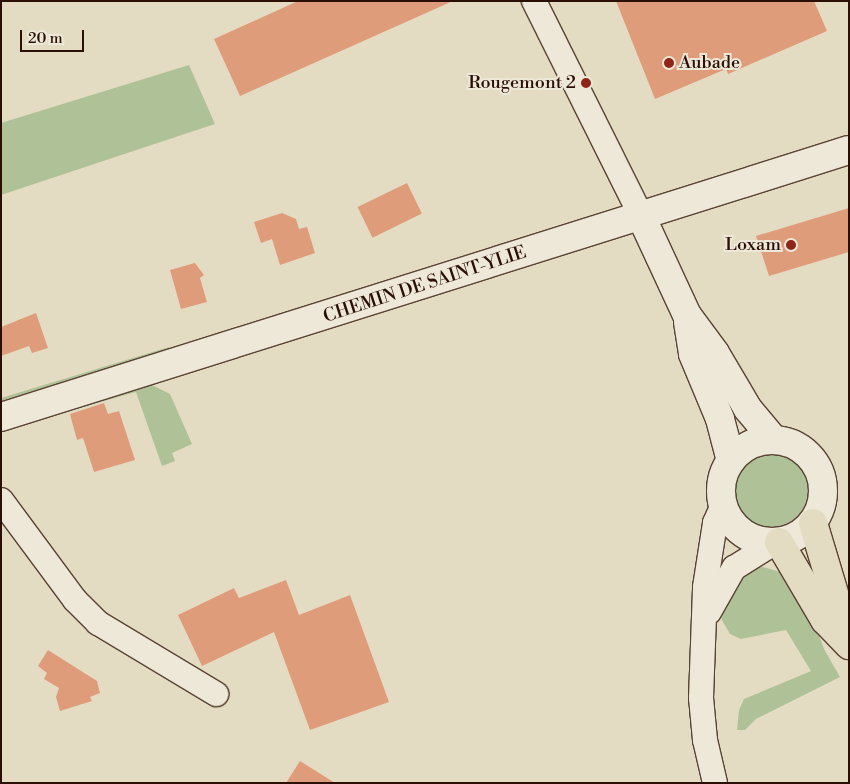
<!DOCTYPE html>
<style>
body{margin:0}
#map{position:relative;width:850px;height:784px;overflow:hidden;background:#e4dcc2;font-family:"Libre Bodoni",serif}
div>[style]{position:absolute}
.green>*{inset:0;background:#afc297}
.round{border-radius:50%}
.building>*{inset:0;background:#df9c7a;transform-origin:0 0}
.roads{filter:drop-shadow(1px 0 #594234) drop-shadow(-1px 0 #594234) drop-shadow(0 1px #594234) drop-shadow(0 -1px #594234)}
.minor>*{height:24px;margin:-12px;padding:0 12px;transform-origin:12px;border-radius:12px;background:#ede8d7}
.tertiary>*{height:28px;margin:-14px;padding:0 14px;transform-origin:14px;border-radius:14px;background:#ede8d7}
.tertiary>.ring{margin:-14px;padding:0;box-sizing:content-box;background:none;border:28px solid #ede8d7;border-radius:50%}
.primary>*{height:28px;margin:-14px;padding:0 14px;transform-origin:14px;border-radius:14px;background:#e4dcc2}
.dots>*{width:14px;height:14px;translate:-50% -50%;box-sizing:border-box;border:2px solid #ede8d7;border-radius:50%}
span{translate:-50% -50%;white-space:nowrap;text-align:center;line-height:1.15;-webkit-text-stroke:4px #ede8d7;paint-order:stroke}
.poi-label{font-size:18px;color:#2b0f05}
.left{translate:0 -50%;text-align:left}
.right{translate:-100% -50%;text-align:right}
.street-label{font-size:18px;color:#2b0f05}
.frame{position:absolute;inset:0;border:2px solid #2b0f05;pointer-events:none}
.scale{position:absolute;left:20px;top:30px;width:64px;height:22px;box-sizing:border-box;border:2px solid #2b0f05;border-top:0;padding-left:6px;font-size:15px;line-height:18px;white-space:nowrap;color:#2b0f05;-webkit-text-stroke:4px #ede8d7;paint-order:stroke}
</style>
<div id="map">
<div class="green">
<i style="clip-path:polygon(189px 65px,215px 124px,1px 195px,1px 123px)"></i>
<i style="clip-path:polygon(169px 347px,170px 349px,1px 401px,1px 398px)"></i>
<i style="clip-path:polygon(150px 384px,170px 394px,192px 444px,172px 453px,175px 461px,162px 466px,136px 392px,5px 429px)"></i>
<i class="round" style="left:733px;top:452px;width:78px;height:78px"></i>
<i style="clip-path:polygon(763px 567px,784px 573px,812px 615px,824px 649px,840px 677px,756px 719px,745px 730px,737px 730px,739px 710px,744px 699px,811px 671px,786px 630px,741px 639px,730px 634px,723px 622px,719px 614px,733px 582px,751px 569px)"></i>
</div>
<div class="building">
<i style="clip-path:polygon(298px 1px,453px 1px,240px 96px,214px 39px)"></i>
<i style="clip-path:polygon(616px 1px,814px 1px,827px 31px,728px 74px,726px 69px,655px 99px)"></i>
<i style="left:407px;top:183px;width:34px;height:55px;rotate:64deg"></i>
<i style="clip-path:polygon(849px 208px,849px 252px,769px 276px,756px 236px)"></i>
<i style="clip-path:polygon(282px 213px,296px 219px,299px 229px,307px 227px,315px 253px,280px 265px,272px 239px,261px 243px,254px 222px)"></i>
<i style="clip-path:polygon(195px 263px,204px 275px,200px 278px,207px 302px,181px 309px,170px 270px)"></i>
<i style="clip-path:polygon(36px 313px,48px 348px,32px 353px,29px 346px,1px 356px,1px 327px)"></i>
<i style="clip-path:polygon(104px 403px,108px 414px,119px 411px,135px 460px,94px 472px,83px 438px,77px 440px,70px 414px)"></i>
<i style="clip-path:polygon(286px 580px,299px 615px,350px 595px,389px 702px,310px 730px,274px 632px,202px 666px,178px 615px,234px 588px,239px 598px)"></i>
<i style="clip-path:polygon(48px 650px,97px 681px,100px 693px,90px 697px,92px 701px,60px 711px,56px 697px,59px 688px,44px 679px,47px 673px,38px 666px)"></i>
<i style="clip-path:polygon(300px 761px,335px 783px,286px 783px)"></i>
</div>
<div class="roads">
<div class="minor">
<i style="left:534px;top:1px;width:240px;rotate:63.5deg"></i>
<i style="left:1px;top:500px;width:124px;rotate:53.5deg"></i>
<i style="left:75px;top:600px;width:33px;rotate:45deg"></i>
<i style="left:98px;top:623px;width:138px;rotate:31deg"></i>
<i style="left:709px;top:612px;width:51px;rotate:-60.4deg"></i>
<i style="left:734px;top:568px;width:47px;rotate:-32deg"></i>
<i style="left:715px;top:783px;width:44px;rotate:-103.1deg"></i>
<i style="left:705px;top:740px;width:42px;rotate:-95.4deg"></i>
<i style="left:701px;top:698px;width:111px;rotate:-87.9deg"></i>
<i style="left:705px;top:587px;width:65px;rotate:-81.1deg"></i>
<i style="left:715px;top:523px;width:20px;rotate:-66deg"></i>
</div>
<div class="tertiary">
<i style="left:641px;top:216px;width:109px;rotate:65.1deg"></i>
<i style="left:687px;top:315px;width:47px;rotate:53.6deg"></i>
<i style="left:715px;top:353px;width:65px;rotate:59.5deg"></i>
<i style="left:748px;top:409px;width:40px;rotate:50deg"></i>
<i style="left:688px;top:322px;width:32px;rotate:81deg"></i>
<i style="left:693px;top:354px;width:70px;rotate:67.4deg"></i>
<i style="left:720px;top:419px;width:43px;rotate:75.3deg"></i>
<i style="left:1px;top:417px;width:889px;rotate:-17.48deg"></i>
<i class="ring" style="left:721px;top:440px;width:74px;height:74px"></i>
</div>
<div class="primary">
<i style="left:813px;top:523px;width:115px;rotate:73.3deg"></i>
<i style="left:779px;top:542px;width:91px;rotate:59.5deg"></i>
<i style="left:825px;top:620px;width:35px;rotate:46deg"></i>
</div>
</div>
<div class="dots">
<i style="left:669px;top:63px;background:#8f2418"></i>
<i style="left:586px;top:83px;background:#8f2418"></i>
<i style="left:791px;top:245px;background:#8f2418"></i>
</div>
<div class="poi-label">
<span class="left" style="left:679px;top:63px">Aubade</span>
<span class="right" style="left:576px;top:83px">Rougemont 2</span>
<span class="right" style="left:781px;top:245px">Loxam</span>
</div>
<div class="street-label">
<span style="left:425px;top:285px;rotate:-18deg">CHEMIN DE SAINT-YLIE</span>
</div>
<div class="frame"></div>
<div class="scale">20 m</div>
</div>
